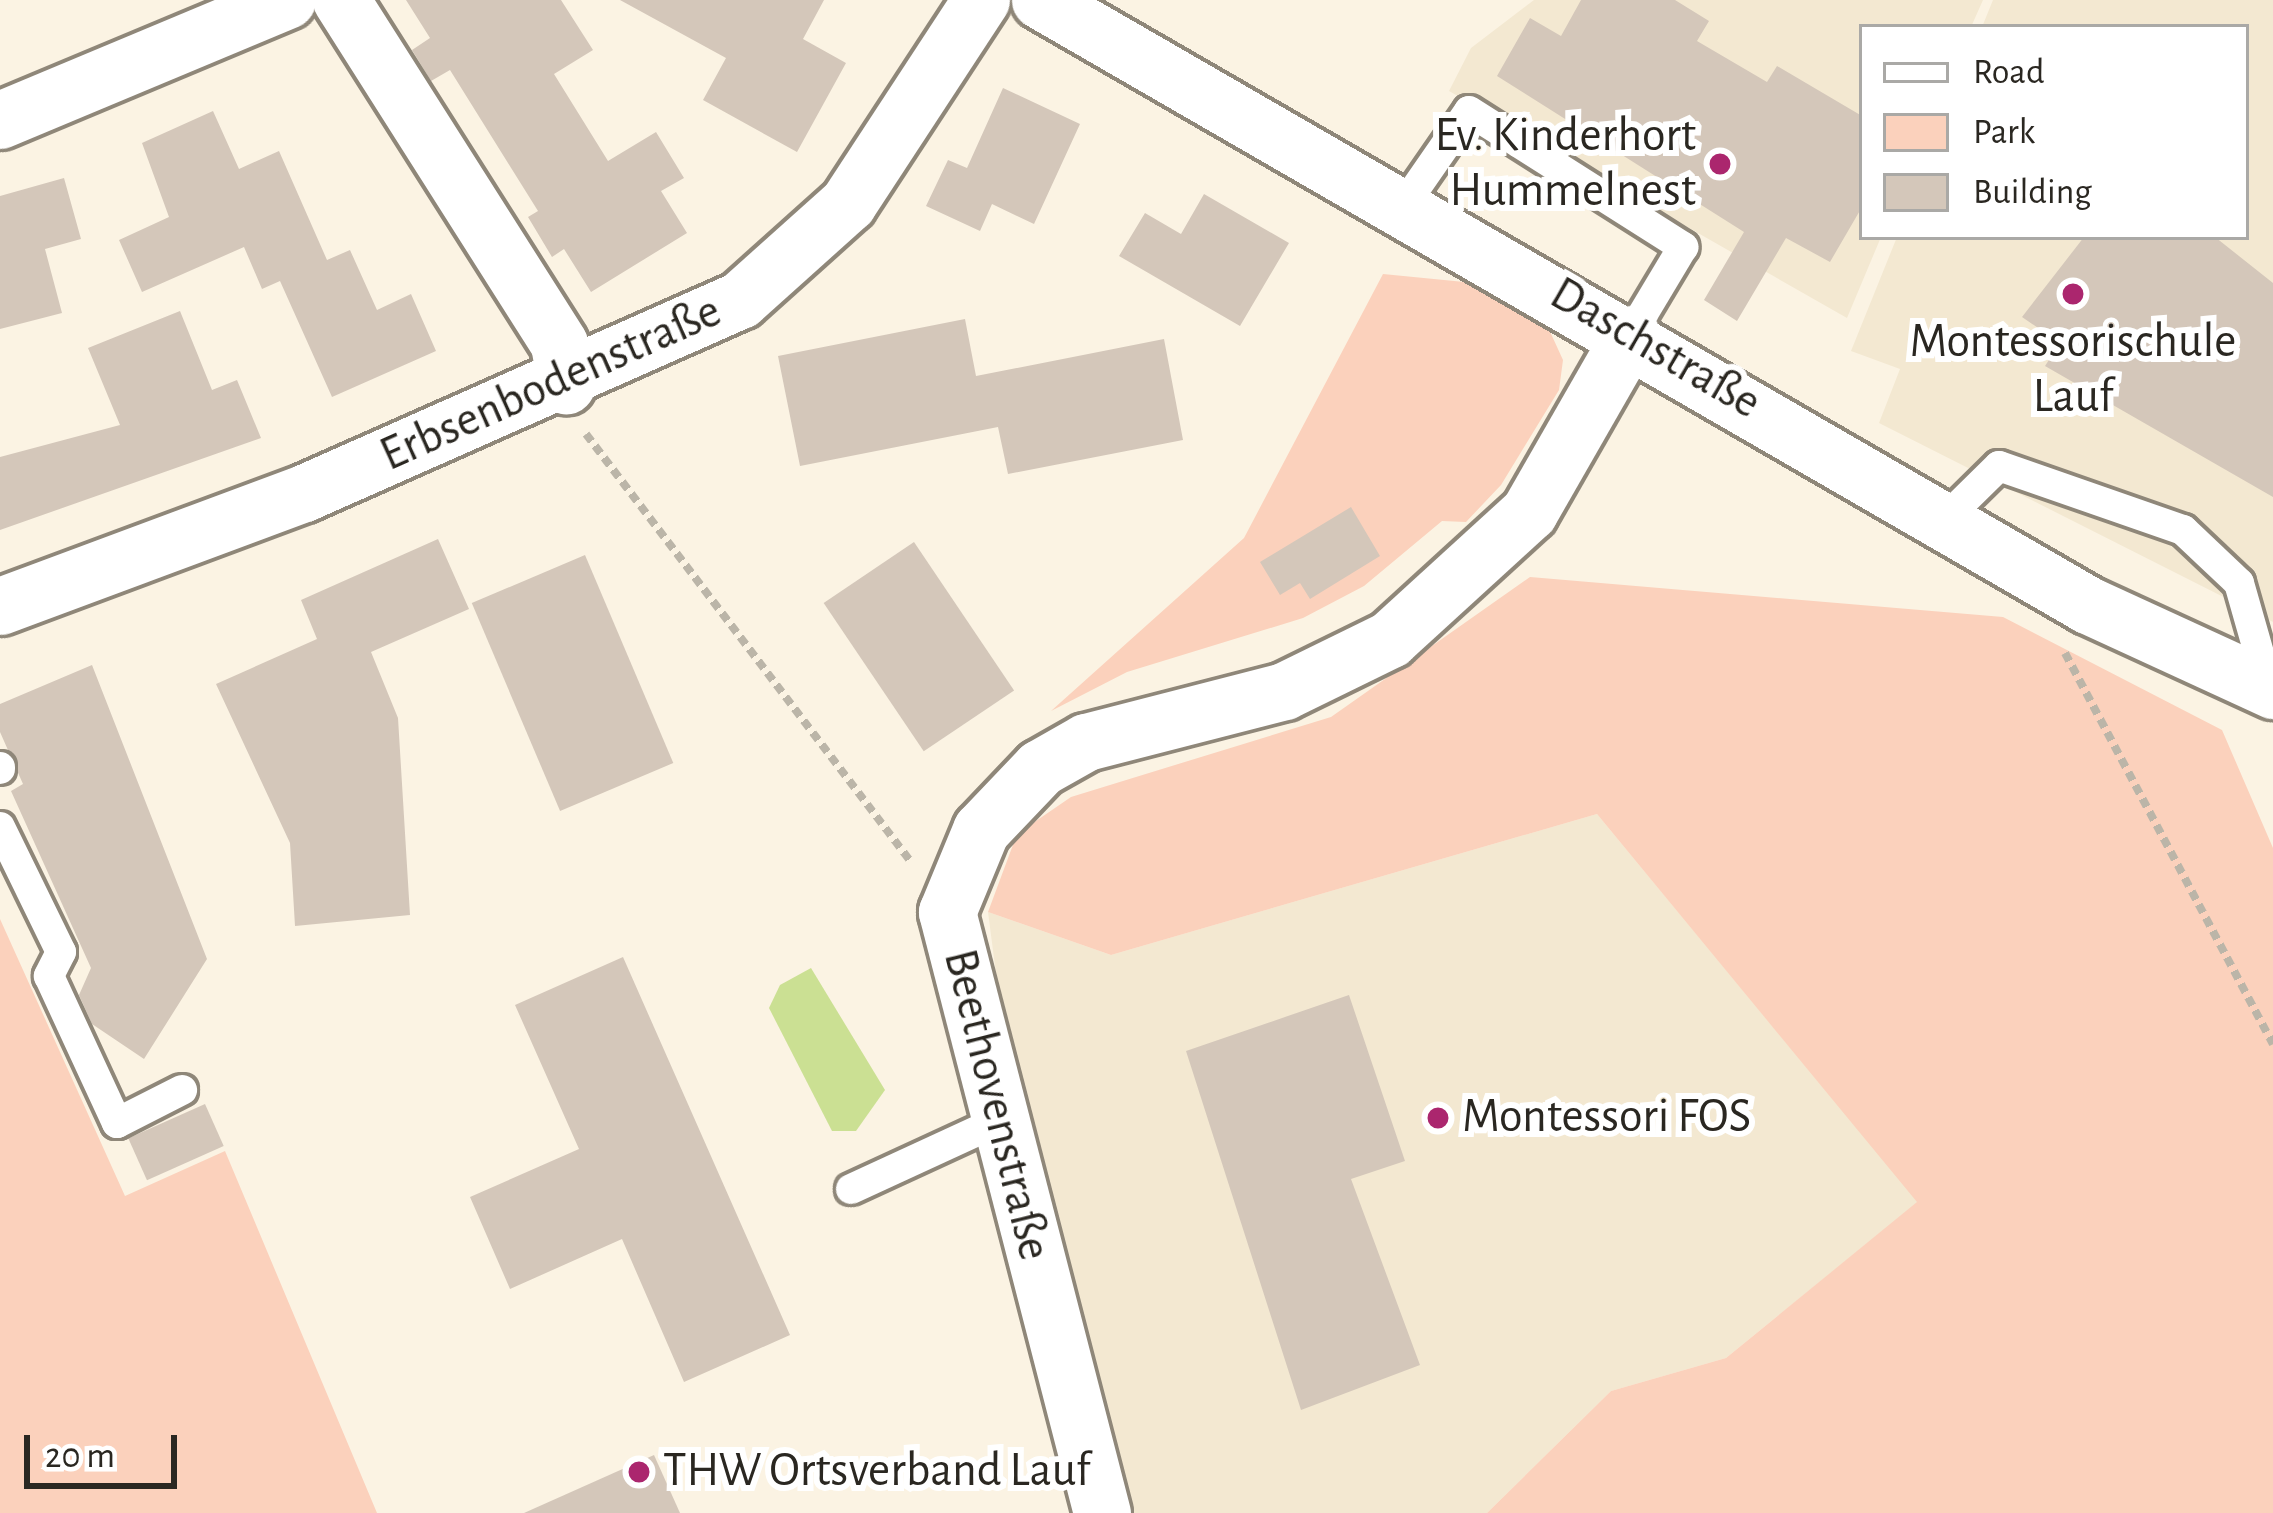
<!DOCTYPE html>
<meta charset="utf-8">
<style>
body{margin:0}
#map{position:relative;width:2273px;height:1513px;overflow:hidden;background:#fbf3e3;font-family:"Alegreya Sans",sans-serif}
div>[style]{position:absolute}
.built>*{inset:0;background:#f3e8d1}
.green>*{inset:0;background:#fbd1bc}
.water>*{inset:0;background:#cbe093}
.building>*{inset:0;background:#d4c7ba;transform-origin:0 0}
.path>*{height:8px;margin-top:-4px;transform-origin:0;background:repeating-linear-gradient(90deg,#bbb5a8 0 9px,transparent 0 15px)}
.roads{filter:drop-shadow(3px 0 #8f8779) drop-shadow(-3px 0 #8f8779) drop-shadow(0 3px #8f8779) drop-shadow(0 -3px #8f8779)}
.lane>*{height:30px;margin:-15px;padding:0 15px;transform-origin:15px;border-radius:15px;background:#fff}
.street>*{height:57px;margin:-28.5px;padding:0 28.5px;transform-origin:28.5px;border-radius:28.5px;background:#fff}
.dots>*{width:33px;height:33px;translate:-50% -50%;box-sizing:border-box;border:6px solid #fff;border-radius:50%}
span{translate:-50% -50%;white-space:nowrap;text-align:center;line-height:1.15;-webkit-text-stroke:12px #fff;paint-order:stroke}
.poi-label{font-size:48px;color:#2a2721}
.right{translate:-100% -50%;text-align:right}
.left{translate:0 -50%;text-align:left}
.street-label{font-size:48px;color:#2a2721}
.legend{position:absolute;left:1859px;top:24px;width:390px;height:216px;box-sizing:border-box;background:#fff;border:3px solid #aaa9a6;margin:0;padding:15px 21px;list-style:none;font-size:36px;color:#2a2721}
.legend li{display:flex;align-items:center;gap:24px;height:60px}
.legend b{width:60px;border:3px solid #aaa9a6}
.scale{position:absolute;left:24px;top:1435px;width:153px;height:54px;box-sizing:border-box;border:6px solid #2a2721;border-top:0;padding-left:15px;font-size:36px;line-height:42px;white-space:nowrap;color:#2a2721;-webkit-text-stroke:9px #fff;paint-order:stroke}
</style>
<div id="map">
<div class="built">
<i style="clip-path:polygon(1534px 0,1983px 0,1971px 27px,1862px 27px,1862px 237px,1881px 237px,1847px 318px,1449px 91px,1471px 48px)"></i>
<i style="clip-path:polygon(1993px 0,2273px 0,2273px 622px,1879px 423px,1900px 369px,1851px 351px,1897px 237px,2246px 237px,2246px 27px,1982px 27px)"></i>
<i style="clip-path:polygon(1597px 814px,1918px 1202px,1726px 1358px,1611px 1391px,1487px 1513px,1134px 1513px,1004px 1035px,988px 912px,1111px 955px)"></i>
</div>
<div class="green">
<i style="clip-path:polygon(1383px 274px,1505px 286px,1547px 325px,1563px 360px,1559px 390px,1501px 485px,1466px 522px,1442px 521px,1364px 586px,1303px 618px,1127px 672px,1051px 711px,1244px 538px)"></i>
<i style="clip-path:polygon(1530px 577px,2003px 617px,2222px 730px,2273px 848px,2273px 1513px,1487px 1513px,1611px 1391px,1726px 1358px,1917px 1202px,1597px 814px,1111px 955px,988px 912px,1017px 834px,1071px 797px,1331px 717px)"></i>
<i style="clip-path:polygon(0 919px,125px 1196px,225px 1151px,377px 1513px,0 1513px)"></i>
</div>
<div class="water">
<i style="clip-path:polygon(811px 968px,885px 1090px,856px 1131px,832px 1131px,769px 1008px,780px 985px)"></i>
</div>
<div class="building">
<i style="clip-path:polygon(406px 0,561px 0,593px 50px,554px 74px,608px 161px,656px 132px,684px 178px,661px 191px,687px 233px,591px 292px,564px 249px,552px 257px,528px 217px,538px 211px,450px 70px,431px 81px,412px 50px,430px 38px)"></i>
<i style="clip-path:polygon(620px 0,824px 0,803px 39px,846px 63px,797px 152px,703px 100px,726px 58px)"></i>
<i style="clip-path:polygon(1581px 0,1675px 0,1709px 21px,1697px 41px,1767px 82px,1777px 66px,1862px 116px,1862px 207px,1830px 262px,1786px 238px,1737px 321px,1704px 300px,1744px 232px,1497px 76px,1530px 18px,1561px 36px)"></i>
<i style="clip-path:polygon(1003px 88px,1080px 124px,1034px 224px,992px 204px,980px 231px,926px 206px,948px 160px,967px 168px)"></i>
<i style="clip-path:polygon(213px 111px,239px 169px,279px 151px,327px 260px,350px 250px,377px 310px,411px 294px,436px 351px,332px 397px,280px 281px,262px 289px,244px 247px,142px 292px,119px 240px,169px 217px,142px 143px)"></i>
<i style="clip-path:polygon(64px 178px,81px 239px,45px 249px,62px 313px,0 329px,0 196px)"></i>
<i style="clip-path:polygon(1204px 194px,1289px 243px,1240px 326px,1119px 256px,1145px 213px,1181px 234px)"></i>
<i style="clip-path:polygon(2084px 237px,2215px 237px,2273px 283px,2273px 497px,2045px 366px,2060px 343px,2022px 317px)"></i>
<i style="clip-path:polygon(180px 311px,212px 390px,237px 380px,261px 438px,0 530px,0 457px,120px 425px,88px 348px)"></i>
<i style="clip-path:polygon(965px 319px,976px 376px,1164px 339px,1183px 440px,1008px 474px,998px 427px,800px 466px,778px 356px)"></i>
<i style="clip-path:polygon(1351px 507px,1380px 556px,1310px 599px,1300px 583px,1280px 595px,1260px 562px)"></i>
<i style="clip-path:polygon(438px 539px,469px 609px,371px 652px,398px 718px,410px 915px,295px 926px,290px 843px,216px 684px,317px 639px,301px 600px)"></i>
<i style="left:914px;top:542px;width:179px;height:109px;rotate:56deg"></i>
<i style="left:585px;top:555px;width:226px;height:123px;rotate:67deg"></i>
<i style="clip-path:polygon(92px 665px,207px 959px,144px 1059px,92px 1024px,79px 995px,91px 968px,11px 791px,23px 784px,0 732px,0 704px)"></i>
<i style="clip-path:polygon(623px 957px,790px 1335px,684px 1382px,622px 1239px,510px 1289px,470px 1197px,579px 1149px,515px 1005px)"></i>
<i style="clip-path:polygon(1349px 995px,1405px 1161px,1351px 1179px,1420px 1365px,1301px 1410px,1186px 1051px)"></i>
<i style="left:205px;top:1104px;width:46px;height:84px;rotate:66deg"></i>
<i style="clip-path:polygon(654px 1455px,680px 1513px,524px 1513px)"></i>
</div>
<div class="path">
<i style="left:586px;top:434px;width:537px;rotate:52.79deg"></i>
<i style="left:2065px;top:653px;width:443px;rotate:62deg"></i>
</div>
<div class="roads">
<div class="lane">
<i style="left:1404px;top:205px;width:114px;rotate:-55.3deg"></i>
<i style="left:1469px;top:111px;width:254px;rotate:32.4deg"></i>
<i style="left:1683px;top:247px;width:101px;rotate:120.9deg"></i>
<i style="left:1944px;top:520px;width:77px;rotate:-44.5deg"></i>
<i style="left:1999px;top:466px;width:195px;rotate:19.2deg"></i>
<i style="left:2183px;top:530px;width:77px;rotate:43.4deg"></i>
<i style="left:2239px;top:583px;width:109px;rotate:74.1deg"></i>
<i style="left:0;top:767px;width:2px;rotate:90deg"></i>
<i style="left:0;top:827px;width:139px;rotate:64deg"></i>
<i style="left:61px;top:952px;width:27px;rotate:117deg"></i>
<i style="left:49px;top:976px;width:162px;rotate:65.2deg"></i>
<i style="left:117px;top:1123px;width:73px;rotate:-26.9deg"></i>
<i style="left:851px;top:1189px;width:161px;rotate:-24.7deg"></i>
</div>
<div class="street">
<i style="left:341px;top:0;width:407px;rotate:57.6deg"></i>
<i style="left:559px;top:344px;width:42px;rotate:80.3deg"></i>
<i style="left:1040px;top:0;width:1210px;rotate:30deg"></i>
<i style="left:2088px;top:605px;width:204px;rotate:24.7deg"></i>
<i style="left:0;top:120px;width:311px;rotate:-22.7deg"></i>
<i style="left:0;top:606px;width:324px;rotate:-20.4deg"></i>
<i style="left:304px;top:493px;width:477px;rotate:-23.9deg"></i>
<i style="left:740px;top:300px;width:145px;rotate:-41.9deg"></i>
<i style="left:848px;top:203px;width:243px;rotate:-56.8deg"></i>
<i style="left:1102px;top:1513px;width:621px;rotate:-104.46deg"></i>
<i style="left:947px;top:912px;width:89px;rotate:-67.5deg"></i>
<i style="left:981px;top:830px;width:86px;rotate:-46.4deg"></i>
<i style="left:1040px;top:768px;width:53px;rotate:-29.5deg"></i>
<i style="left:1086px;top:742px;width:204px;rotate:-14.4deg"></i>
<i style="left:1284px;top:691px;width:118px;rotate:-26.1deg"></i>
<i style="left:1390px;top:639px;width:188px;rotate:-42.4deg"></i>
<i style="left:1529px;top:512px;width:205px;rotate:-60.2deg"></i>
</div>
</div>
<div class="dots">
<i style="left:1720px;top:164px;background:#ab266e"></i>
<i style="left:2073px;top:294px;background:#ab266e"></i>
<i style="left:1438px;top:1118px;background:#ab266e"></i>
<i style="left:639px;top:1472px;background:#ab266e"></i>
</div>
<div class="poi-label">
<span class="right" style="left:1696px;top:164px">Ev. Kinderhort<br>Hummelnest</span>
<span style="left:2073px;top:370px">Montessorischule<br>Lauf</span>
<span class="left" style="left:1462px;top:1118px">Montessori FOS</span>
<span class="left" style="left:663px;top:1472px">THW Ortsverband Lauf</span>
</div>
<div class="street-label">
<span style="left:1655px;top:349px;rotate:30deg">Daschstraße</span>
<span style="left:551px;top:384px;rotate:-24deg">Erbsenbodenstraße</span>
<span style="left:996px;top:1105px;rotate:76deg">Beethovenstraße</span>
</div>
<ul class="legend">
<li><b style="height:15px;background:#fff"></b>Road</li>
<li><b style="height:33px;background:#fbd1bc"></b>Park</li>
<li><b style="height:33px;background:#d4c7ba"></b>Building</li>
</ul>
<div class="scale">20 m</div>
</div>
